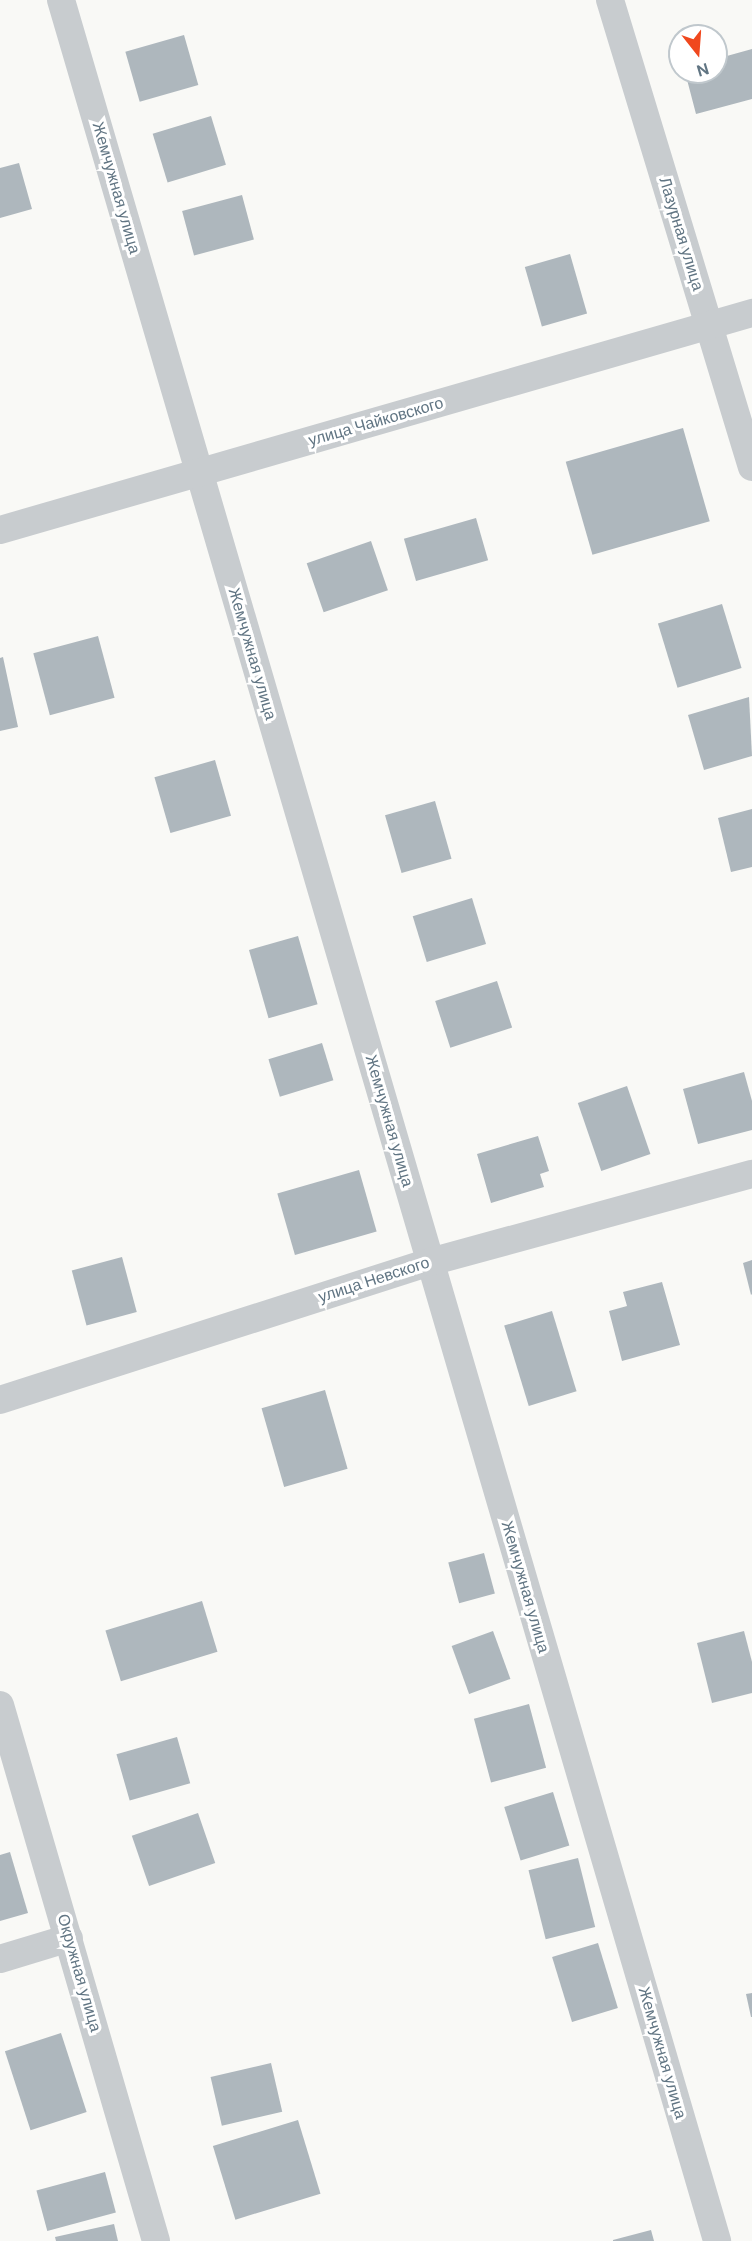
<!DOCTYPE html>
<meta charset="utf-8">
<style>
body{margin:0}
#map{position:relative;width:752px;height:2241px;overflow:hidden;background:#f9f9f6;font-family:"DM Sans",sans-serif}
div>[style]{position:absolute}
.building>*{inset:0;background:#aeb7bd;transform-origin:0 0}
.minor>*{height:28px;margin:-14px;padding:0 14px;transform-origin:14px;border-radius:14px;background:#c8cccf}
span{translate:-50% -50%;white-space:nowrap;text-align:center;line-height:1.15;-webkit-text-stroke:6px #fff;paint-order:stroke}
.street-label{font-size:16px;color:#617583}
.north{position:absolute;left:668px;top:24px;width:60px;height:60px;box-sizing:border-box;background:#fff;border:2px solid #c0c8cd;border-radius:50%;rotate:163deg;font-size:16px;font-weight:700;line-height:24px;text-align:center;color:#617583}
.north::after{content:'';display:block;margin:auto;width:21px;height:27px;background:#f0481e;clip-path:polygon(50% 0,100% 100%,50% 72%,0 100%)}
</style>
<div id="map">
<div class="building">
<i style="left:184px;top:35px;width:52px;height:61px;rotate:74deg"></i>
<i style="clip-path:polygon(752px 49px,752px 99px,696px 114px,685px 72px,716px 72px,716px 59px)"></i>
<i style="left:211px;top:116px;width:51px;height:61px;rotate:73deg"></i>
<i style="clip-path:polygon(19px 163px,32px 209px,0 218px,0 168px)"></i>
<i style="left:242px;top:195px;width:46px;height:62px;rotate:75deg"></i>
<i style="left:570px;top:254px;width:62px;height:47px;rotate:74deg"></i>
<i style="left:683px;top:428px;width:97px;height:122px;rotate:74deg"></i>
<i style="left:476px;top:518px;width:44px;height:75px;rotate:74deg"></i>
<i style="left:371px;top:541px;width:52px;height:68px;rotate:71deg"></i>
<i style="left:722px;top:604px;width:67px;height:67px;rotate:73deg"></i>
<i style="left:98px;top:636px;width:64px;height:67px;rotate:75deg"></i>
<i style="clip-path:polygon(3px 657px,18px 727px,0 731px,0 658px)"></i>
<i style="clip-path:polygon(749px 697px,752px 756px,704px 770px,688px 715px)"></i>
<i style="left:215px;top:760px;width:58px;height:63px;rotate:74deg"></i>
<i style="left:435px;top:801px;width:60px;height:52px;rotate:74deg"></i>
<i style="clip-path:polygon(752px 809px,752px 867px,731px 872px,718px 818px)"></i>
<i style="left:472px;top:898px;width:48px;height:62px;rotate:73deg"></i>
<i style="left:298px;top:936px;width:71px;height:51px;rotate:74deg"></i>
<i style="left:497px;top:981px;width:49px;height:65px;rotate:72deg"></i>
<i style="left:322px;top:1043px;width:39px;height:56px;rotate:73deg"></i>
<i style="clip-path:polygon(744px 1072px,752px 1101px,752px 1130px,698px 1144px,683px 1089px)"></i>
<i style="left:627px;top:1086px;width:72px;height:52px;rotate:71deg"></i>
<i style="clip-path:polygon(538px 1136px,549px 1171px,540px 1174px,544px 1187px,491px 1203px,477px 1154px)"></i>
<i style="left:359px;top:1170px;width:64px;height:85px;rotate:74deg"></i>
<i style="left:122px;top:1257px;width:57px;height:52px;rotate:75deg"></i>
<i style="clip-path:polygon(752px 1260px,752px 1294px,751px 1295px,743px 1263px)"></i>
<i style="clip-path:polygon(662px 1282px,680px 1345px,622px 1361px,609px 1311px,627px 1306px,623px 1292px)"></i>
<i style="left:552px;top:1311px;width:84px;height:50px;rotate:73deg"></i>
<i style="left:325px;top:1390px;width:82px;height:66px;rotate:74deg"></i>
<i style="left:484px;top:1553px;width:42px;height:37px;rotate:75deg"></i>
<i style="left:202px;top:1601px;width:53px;height:101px;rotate:73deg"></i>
<i style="left:493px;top:1631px;width:51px;height:44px;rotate:70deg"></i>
<i style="clip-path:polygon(744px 1631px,752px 1662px,752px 1693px,712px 1703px,697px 1643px)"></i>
<i style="left:529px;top:1704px;width:66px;height:57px;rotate:75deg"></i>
<i style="left:177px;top:1737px;width:48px;height:63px;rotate:74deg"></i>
<i style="left:553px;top:1792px;width:56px;height:51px;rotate:73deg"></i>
<i style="left:198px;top:1813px;width:53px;height:70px;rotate:71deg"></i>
<i style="clip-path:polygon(10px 1852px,28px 1913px,0 1921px,0 1855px)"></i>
<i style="left:578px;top:1858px;width:71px;height:51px;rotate:76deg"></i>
<i style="left:598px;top:1943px;width:68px;height:48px;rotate:73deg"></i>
<i style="clip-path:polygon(752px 1993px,752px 2017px,751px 2017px,746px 1994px)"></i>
<i style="left:61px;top:2033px;width:83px;height:59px;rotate:72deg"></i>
<i style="left:271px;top:2063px;width:50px;height:62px;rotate:77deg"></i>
<i style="left:298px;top:2120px;width:77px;height:89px;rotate:73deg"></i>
<i style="left:105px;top:2172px;width:42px;height:71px;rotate:75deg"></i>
<i style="clip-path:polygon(114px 2224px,118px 2241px,56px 2241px,55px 2237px)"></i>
<i style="clip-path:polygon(651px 2230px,654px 2241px,613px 2241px,613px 2240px)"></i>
</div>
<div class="minor">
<i style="left:61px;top:0;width:2335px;rotate:73.68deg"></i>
<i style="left:610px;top:0;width:488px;rotate:73.1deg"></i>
<i style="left:0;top:530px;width:783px;rotate:-16.1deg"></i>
<i style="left:0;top:1400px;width:452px;rotate:-17.8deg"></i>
<i style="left:430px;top:1262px;width:334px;rotate:-15.3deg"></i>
<i style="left:0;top:1705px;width:558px;rotate:73.77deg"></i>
<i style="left:0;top:1959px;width:72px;rotate:-16.9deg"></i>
</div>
<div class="street-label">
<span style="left:116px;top:188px;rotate:74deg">Жемчужная улица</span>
<span style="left:681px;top:234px;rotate:73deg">Лазурная улица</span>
<span style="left:376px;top:422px;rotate:-16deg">улица Чайковского</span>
<span style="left:252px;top:654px;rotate:74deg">Жемчужная улица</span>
<span style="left:389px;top:1121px;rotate:74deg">Жемчужная улица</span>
<span style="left:374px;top:1280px;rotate:-18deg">улица Невского</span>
<span style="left:525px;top:1587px;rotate:74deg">Жемчужная улица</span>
<span style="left:79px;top:1973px;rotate:74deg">Окружная улица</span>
<span style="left:662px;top:2053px;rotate:74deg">Жемчужная улица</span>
</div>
<div class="north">N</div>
</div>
